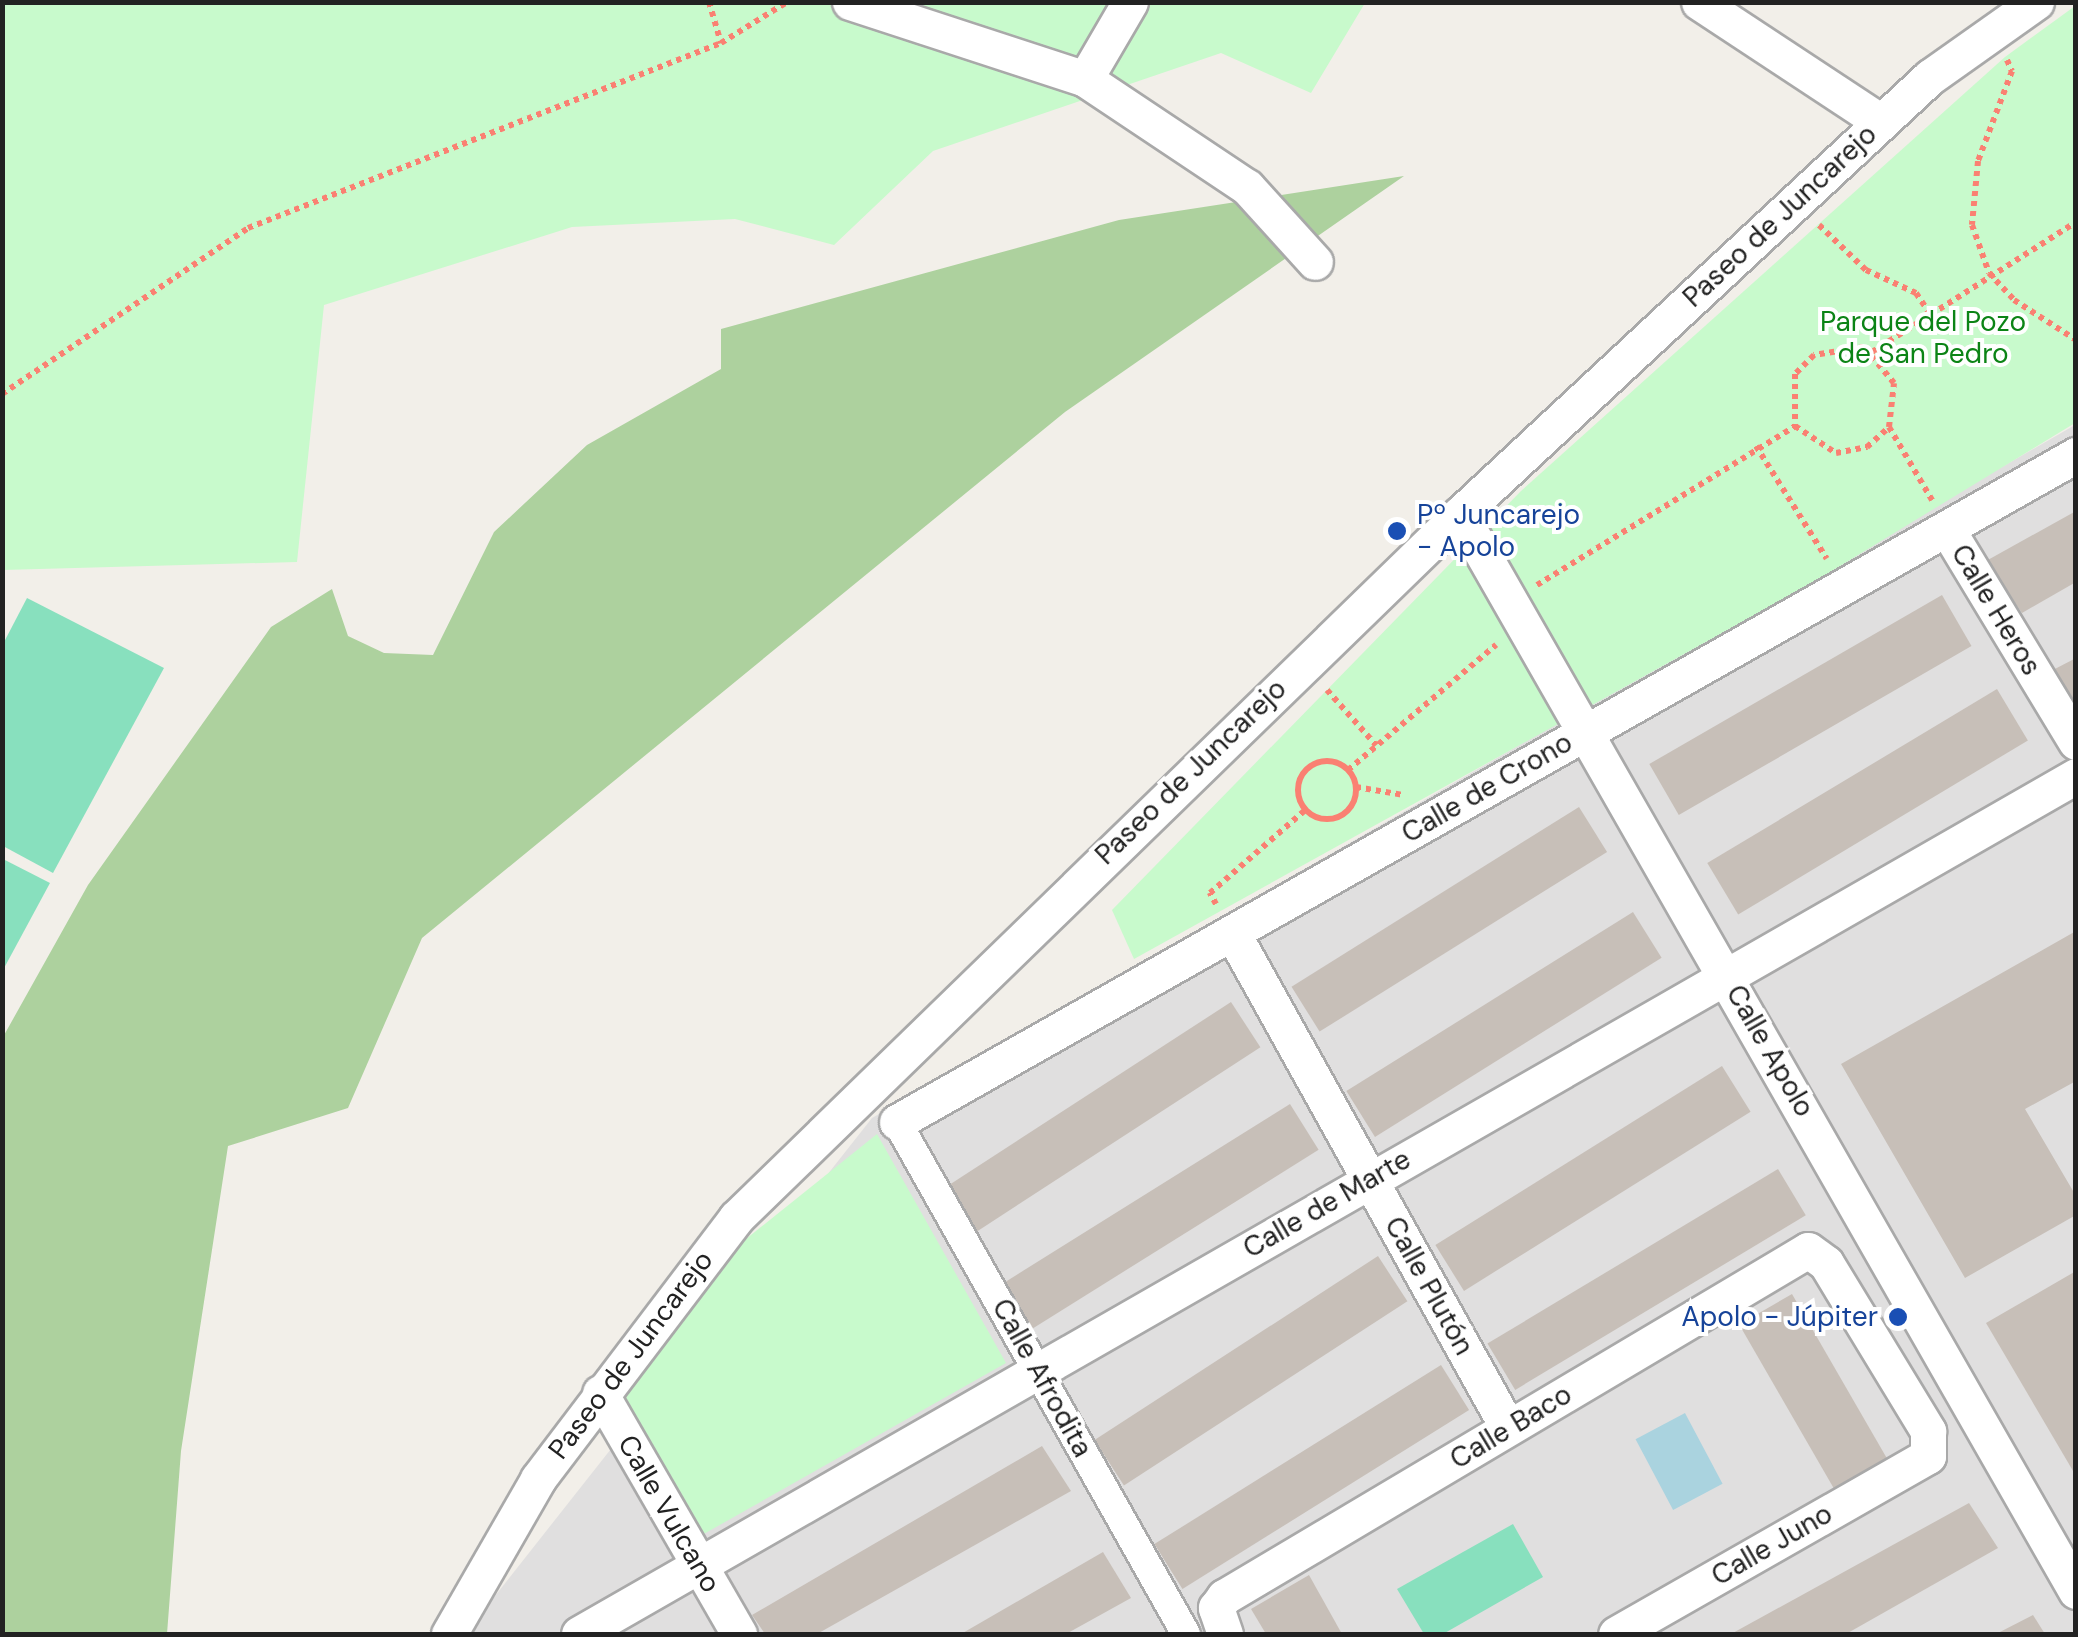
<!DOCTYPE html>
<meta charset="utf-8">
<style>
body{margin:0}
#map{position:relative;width:2078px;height:1637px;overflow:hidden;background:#f2efe9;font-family:"DM Sans",sans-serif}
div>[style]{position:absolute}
.residential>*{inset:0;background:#e0dfdf}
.forest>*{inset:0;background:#add19e}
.park>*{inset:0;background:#c8facc}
.pitch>*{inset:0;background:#88e0be}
.water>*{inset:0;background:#aad3df;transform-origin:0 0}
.building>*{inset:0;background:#c7bfb8;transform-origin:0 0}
.path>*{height:6px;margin-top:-3px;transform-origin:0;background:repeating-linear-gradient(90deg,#fa8072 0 5px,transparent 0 10px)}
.path>.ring{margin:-3px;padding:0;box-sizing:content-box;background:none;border:6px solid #fa8072;border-radius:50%}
.roads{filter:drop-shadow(2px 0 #a9a9a9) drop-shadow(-2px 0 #a9a9a9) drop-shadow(0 2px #a9a9a9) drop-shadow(0 -2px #a9a9a9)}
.pedestrian>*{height:28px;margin:-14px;padding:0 14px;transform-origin:14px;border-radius:14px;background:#fff}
.minor>*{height:35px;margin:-17.5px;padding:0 17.5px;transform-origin:17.5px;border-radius:17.5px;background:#fff}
.dots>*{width:28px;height:28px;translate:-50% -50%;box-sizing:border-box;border:5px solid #fff;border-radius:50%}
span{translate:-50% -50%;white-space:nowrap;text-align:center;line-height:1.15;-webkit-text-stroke:8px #fff;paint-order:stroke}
.street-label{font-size:28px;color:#222}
.park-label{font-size:28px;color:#0c8416}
.transit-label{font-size:28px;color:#164399}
.left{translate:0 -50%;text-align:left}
.right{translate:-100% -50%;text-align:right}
.frame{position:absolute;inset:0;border:5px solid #222;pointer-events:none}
</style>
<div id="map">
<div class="residential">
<i style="clip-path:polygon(2075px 425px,2075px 1634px,465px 1634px,872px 1118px)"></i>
</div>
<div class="forest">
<i style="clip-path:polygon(1404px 176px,1065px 412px,422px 938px,348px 1108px,228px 1146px,181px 1451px,167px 1634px,3px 1634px,3px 1037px,88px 885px,271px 627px,332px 589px,348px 636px,384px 653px,433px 655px,494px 532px,587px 445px,721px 369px,721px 329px,1119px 220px)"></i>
</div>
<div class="park">
<i style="clip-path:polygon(2px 3px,1365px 3px,1311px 93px,1221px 53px,933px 151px,834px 245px,735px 219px,572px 227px,324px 305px,297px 562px,3px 570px)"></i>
<i style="clip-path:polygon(2075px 6px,2075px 423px,1812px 583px,1134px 959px,1112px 910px,1521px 491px,2005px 57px)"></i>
<i style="clip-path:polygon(877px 1134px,1006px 1363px,702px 1535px,623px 1393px,736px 1247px)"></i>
</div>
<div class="pitch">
<i style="clip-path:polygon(27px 598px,164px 668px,53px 873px,3px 846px,3px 644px)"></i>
<i style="clip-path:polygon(3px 859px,50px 883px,3px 970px)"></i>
<i style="clip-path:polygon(1513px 1524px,1543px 1577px,1443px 1634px,1424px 1634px,1397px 1589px)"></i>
</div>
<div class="water">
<i style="left:1685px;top:1413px;width:80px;height:56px;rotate:62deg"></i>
</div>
<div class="building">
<i style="clip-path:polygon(2076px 511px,2076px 582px,2022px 613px,1986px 561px)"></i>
<i style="left:1942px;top:595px;width:59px;height:338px;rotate:60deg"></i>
<i style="clip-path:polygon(2076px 658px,2076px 706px,2051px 671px)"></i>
<i style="left:1997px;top:689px;width:60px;height:338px;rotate:59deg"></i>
<i style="left:1579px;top:807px;width:53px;height:339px;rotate:58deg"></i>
<i style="left:1633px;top:912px;width:54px;height:338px;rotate:58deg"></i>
<i style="clip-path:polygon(2076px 931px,2076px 1081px,2025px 1109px,2076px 1196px,2076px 1215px,1965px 1278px,1841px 1064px)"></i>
<i style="left:1231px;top:1002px;width:54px;height:338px;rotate:57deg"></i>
<i style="left:1722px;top:1066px;width:54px;height:338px;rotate:58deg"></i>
<i style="left:1290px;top:1104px;width:54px;height:339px;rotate:58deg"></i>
<i style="left:1778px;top:1169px;width:54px;height:339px;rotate:59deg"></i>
<i style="left:1378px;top:1256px;width:54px;height:338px;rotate:57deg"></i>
<i style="clip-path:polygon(2076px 1271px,2076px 1476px,1986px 1323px)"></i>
<i style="left:1792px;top:1294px;width:190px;height:61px;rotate:60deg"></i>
<i style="left:1441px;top:1365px;width:53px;height:338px;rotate:58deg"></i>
<i style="clip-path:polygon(1042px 1446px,1071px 1491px,817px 1634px,765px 1634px,752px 1615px)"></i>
<i style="clip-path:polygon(1969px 1503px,1998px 1548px,1846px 1634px,1731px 1634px)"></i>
<i style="clip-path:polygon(1103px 1552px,1131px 1598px,1066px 1634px,961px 1634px)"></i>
<i style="clip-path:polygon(1309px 1575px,1342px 1634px,1266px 1634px,1251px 1609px)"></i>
<i style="clip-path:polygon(2033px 1615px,2045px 1634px,1996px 1634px)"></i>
</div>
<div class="path">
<i style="left:709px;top:2px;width:43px;rotate:73.7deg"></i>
<i style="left:2007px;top:60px;width:12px;rotate:66deg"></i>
<i style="left:2012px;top:71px;width:96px;rotate:110.7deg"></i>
<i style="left:1978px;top:161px;width:64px;rotate:95.4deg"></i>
<i style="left:1972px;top:225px;width:51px;rotate:70.5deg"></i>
<i style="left:1989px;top:273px;width:37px;rotate:47deg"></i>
<i style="left:2014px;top:300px;width:74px;rotate:32.8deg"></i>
<i style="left:1819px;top:225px;width:65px;rotate:43.8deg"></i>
<i style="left:1866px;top:270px;width:55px;rotate:24.7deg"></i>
<i style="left:1916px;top:293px;width:23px;rotate:56deg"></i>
<i style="left:1872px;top:352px;width:242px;rotate:-32.5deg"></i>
<i style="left:2px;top:394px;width:297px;rotate:-34deg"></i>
<i style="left:248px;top:228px;width:508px;rotate:-21.36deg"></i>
<i style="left:721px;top:43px;width:78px;rotate:-31.8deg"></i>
<i style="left:1889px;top:427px;width:85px;rotate:59.5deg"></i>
<i style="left:1756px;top:446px;width:133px;rotate:57.9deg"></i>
<i style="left:1537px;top:585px;width:303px;rotate:-31.6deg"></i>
<i style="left:1795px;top:426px;width:49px;rotate:33.4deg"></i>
<i style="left:1836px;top:453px;width:32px;rotate:-11deg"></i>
<i style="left:1867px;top:447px;width:30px;rotate:-42deg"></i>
<i style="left:1889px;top:427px;width:44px;rotate:-83.5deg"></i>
<i style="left:1894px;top:383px;width:47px;rotate:-129.8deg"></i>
<i style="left:1864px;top:347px;width:51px;rotate:170.9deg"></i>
<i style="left:1814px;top:355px;width:27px;rotate:135deg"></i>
<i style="left:1795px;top:374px;width:52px;rotate:90deg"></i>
<i style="left:1327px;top:690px;width:74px;rotate:48.3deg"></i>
<i class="ring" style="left:1298px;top:761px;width:52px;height:52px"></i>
<i style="left:1348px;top:770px;width:194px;rotate:-40.2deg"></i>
<i style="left:1356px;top:787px;width:49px;rotate:9.5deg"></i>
<i style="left:1216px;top:904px;width:13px;rotate:-119deg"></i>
<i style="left:1210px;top:893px;width:126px;rotate:-41.1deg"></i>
</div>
<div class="roads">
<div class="pedestrian">
<i style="left:897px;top:1122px;width:588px;rotate:60.56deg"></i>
</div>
<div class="minor">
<i style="left:850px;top:2px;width:247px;rotate:18.1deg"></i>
<i style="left:1085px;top:79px;width:195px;rotate:33.7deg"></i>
<i style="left:1247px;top:187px;width:101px;rotate:47.8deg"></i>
<i style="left:1699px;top:2px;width:218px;rotate:33.4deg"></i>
<i style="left:1085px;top:79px;width:89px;rotate:-59.7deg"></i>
<i style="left:1460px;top:514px;width:1241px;rotate:60.23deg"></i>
<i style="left:1947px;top:529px;width:249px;rotate:58.8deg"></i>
<i style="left:1233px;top:934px;width:565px;rotate:60.9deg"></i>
<i style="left:897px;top:1122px;width:1355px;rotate:-29.5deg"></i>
<i style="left:600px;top:1393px;width:278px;rotate:60deg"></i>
<i style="left:449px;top:1634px;width:179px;rotate:-60.1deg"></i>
<i style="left:538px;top:1479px;width:328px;rotate:-52.8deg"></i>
<i style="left:736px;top:1218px;width:1010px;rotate:-44.2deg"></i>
<i style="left:1460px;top:514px;width:642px;rotate:-42.92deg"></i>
<i style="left:1930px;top:77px;width:130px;rotate:-35.3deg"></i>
<i style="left:579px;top:1634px;width:1725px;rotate:-29.82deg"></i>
<i style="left:1225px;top:1634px;width:28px;rotate:-109deg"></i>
<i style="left:1216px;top:1608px;width:14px;rotate:-54deg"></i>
<i style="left:1224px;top:1597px;width:679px;rotate:-30.72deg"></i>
<i style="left:1808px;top:1250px;width:22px;rotate:36deg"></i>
<i style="left:1826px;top:1263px;width:197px;rotate:58.7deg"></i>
<i style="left:1928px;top:1431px;width:25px;rotate:90deg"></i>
<i style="left:1928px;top:1456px;width:359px;rotate:150.3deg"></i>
</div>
</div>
<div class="dots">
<i style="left:1397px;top:531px;background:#1a4fb4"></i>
<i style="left:1898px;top:1317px;background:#1a4fb4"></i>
</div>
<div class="street-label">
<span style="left:1780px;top:216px;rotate:-43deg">Paseo de Juncarejo</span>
<span style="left:1996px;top:610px;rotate:59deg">Calle Heros</span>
<span style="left:1191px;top:772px;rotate:-44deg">Paseo de Juncarejo</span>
<span style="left:1487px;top:788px;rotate:-30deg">Calle de Crono</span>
<span style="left:1770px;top:1051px;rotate:60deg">Calle Apolo</span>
<span style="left:1327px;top:1204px;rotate:-30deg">Calle de Marte</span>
<span style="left:1429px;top:1286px;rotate:61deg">Calle Plutón</span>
<span style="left:631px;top:1355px;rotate:-53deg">Paseo de Juncarejo</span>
<span style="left:1042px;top:1378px;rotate:61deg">Calle Afrodita</span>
<span style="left:1511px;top:1427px;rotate:-31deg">Calle Baco</span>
<span style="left:669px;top:1514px;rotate:60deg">Calle Vulcano</span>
<span style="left:1772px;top:1545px;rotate:-30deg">Calle Juno</span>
</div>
<div class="park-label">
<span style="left:1923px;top:338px">Parque del Pozo<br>de San Pedro</span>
</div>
<div class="transit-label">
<span class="left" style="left:1417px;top:531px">Pº Juncarejo<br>- Apolo</span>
<span class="right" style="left:1878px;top:1317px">Apolo - Júpiter</span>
</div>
<div class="frame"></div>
</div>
